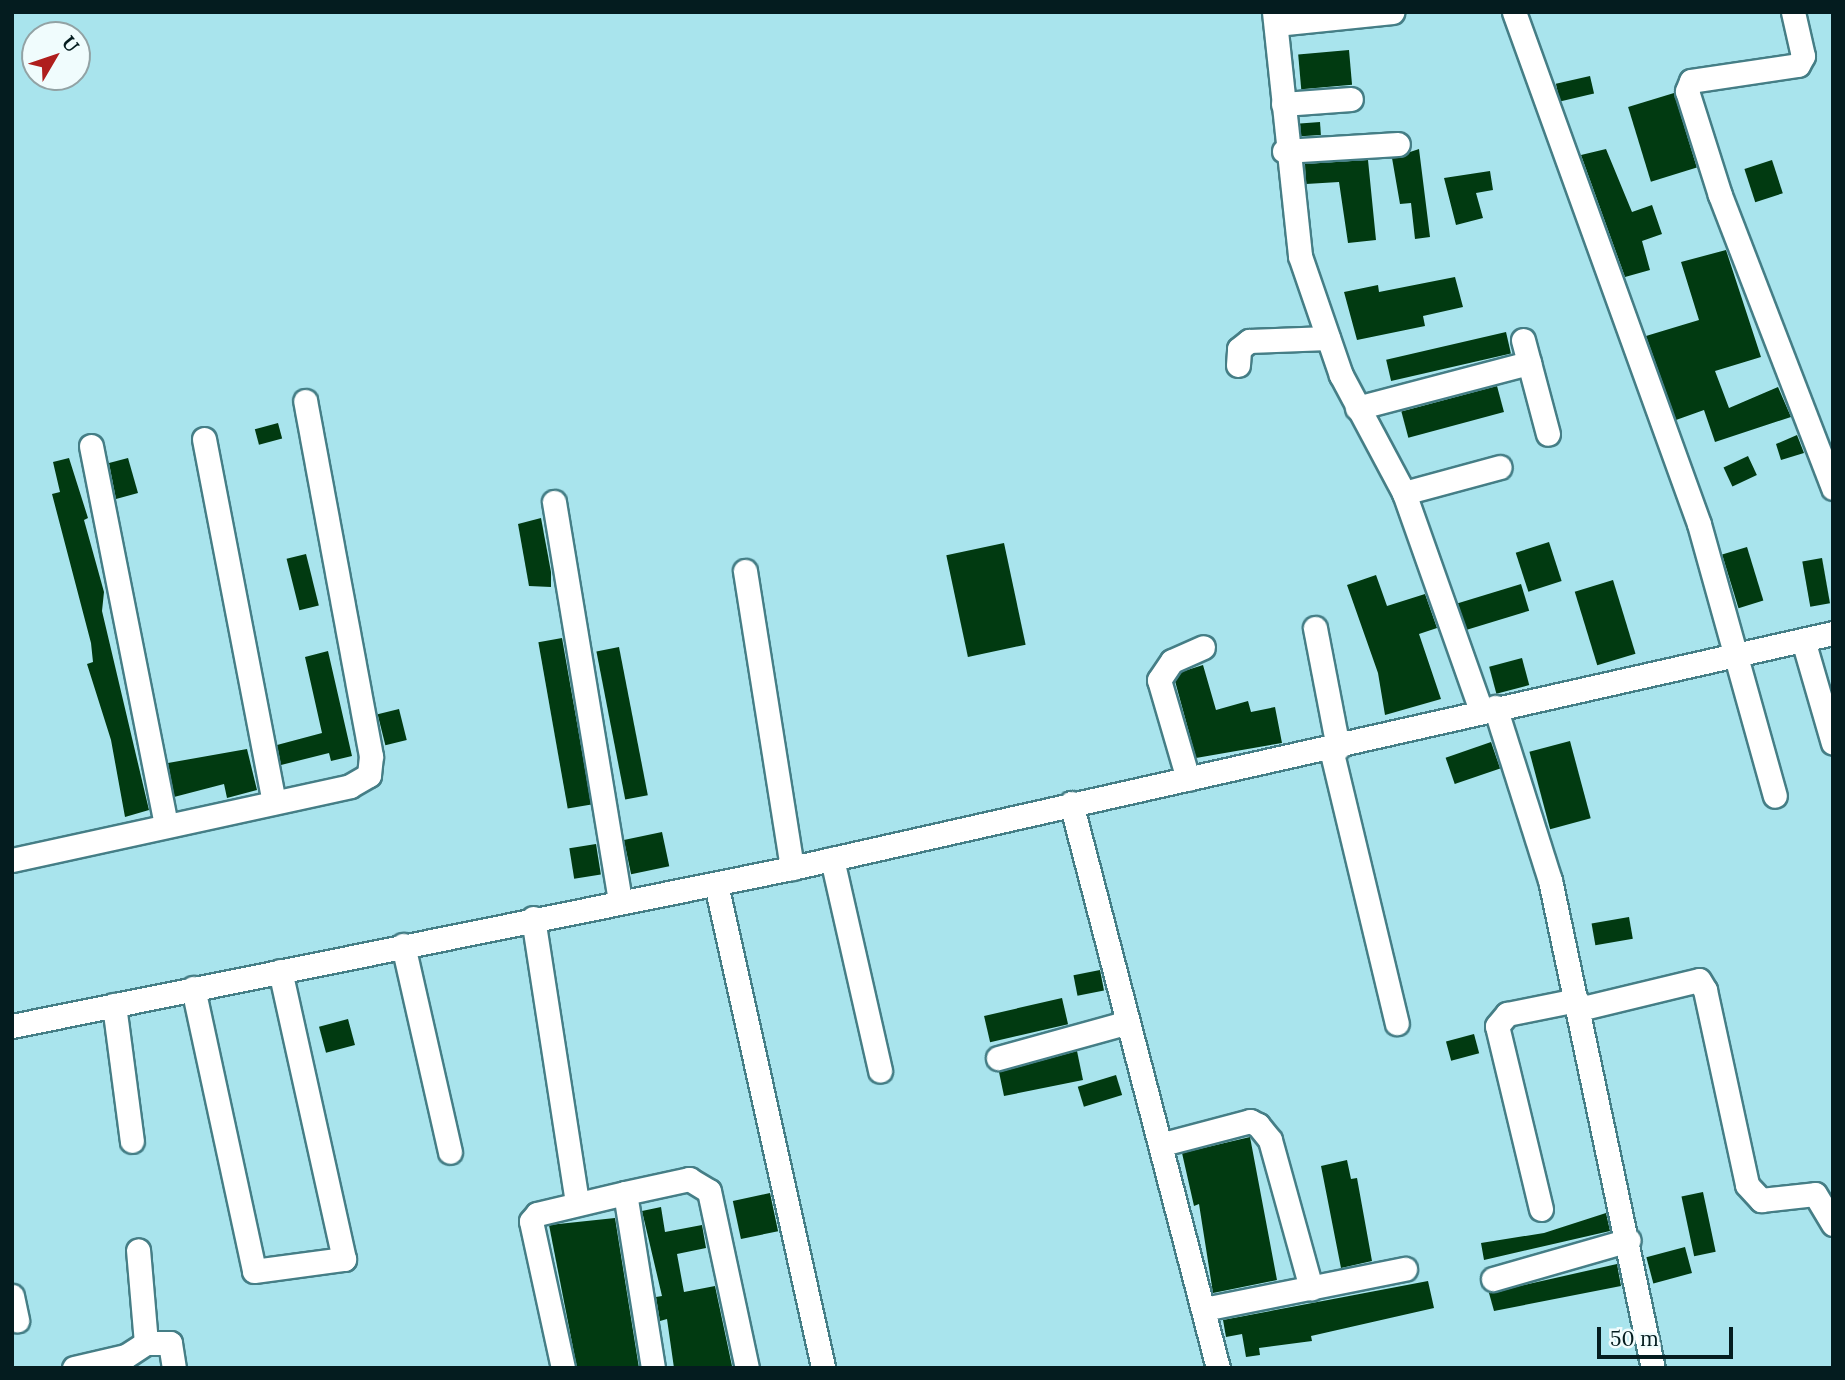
<!DOCTYPE html>
<style>
body{margin:0}
#map{position:relative;width:1845px;height:1380px;overflow:hidden;background:#a9e4ed;font-family:Lora,serif}
div>[style]{position:absolute}
.building>*{inset:0;background:#013a11;transform-origin:0 0}
.roads{filter:drop-shadow(2px 0 #457e86) drop-shadow(-2px 0 #457e86) drop-shadow(0 2px #457e86) drop-shadow(0 -2px #457e86)}
.minor>*{height:23px;margin:-11.5px;padding:0 11.5px;transform-origin:11.5px;border-radius:11.5px;background:#fff}
span{translate:-50% -50%;white-space:nowrap;text-align:center;line-height:1.15;-webkit-text-stroke:7px #f0fcfd;paint-order:stroke}
.frame{position:absolute;inset:0;border:14px solid #041c1f;pointer-events:none}
.north{position:absolute;left:21px;top:21px;width:70px;height:70px;box-sizing:border-box;background:#f0fcfd;border:2px solid #92a2a4;border-radius:50%;rotate:51deg;font-size:19px;font-weight:700;line-height:28px;text-align:center;color:#041c1f}
.north::after{content:'';display:block;margin:auto;width:24px;height:32px;background:#af1e1d;clip-path:polygon(50% 0,100% 100%,50% 72%,0 100%)}
.scale{position:absolute;left:1597px;top:1327px;width:136px;height:32px;box-sizing:border-box;border:4px solid #041c1f;border-top:0;padding-left:9px;font-size:21px;line-height:24px;white-space:nowrap;color:#041c1f;-webkit-text-stroke:5px #f0fcfd;paint-order:stroke}
</style>
<div id="map">
<div class="building">
<i style="left:1349px;top:50px;width:35px;height:51px;rotate:85deg"></i>
<i style="left:1590px;top:76px;width:18px;height:35px;rotate:77deg"></i>
<i style="left:1674px;top:93px;width:78px;height:48px;rotate:73deg"></i>
<i style="left:1320px;top:122px;width:13px;height:20px;rotate:86deg"></i>
<i style="clip-path:polygon(1419px 149px,1430px 237px,1415px 239px,1411px 203px,1400px 204px,1392px 158px)"></i>
<i style="clip-path:polygon(1606px 149px,1632px 212px,1652px 205px,1662px 234px,1642px 241px,1650px 270px,1625px 277px,1581px 155px)"></i>
<i style="clip-path:polygon(1368px 160px,1376px 240px,1348px 243px,1339px 182px,1306px 184px,1305px 164px)"></i>
<i style="left:1772px;top:160px;width:35px;height:29px;rotate:72deg"></i>
<i style="clip-path:polygon(1490px 171px,1493px 190px,1476px 193px,1483px 218px,1456px 225px,1444px 178px)"></i>
<i style="clip-path:polygon(1726px 250px,1761px 357px,1715px 371px,1729px 408px,1778px 387px,1791px 417px,1715px 442px,1704px 410px,1676px 420px,1646px 336px,1699px 320px,1681px 262px)"></i>
<i style="clip-path:polygon(1455px 277px,1463px 307px,1423px 316px,1425px 326px,1357px 340px,1344px 292px,1378px 285px,1379px 292px)"></i>
<i style="left:1506px;top:332px;width:22px;height:123px;rotate:77deg"></i>
<i style="left:1497px;top:386px;width:27px;height:99px;rotate:75deg"></i>
<i style="left:278px;top:423px;width:16px;height:24px;rotate:75deg"></i>
<i style="clip-path:polygon(1797px 435px,1804px 453px,1781px 460px,1776px 444px)"></i>
<i style="left:1748px;top:456px;width:21px;height:27px;rotate:65deg"></i>
<i style="clip-path:polygon(69px 458px,88px 518px,84px 520px,104px 592px,102px 611px,149px 810px,125px 817px,111px 740px,87px 664px,93px 662px,91px 643px,52px 494px,60px 492px,53px 462px)"></i>
<i style="clip-path:polygon(128px 458px,138px 493px,116px 499px,109px 463px)"></i>
<i style="clip-path:polygon(541px 518px,551px 572px,551px 587px,529px 586px,518px 524px)"></i>
<i style="left:1549px;top:542px;width:41px;height:35px;rotate:72deg"></i>
<i style="left:1004px;top:543px;width:104px;height:59px;rotate:78deg"></i>
<i style="left:1747px;top:547px;width:56px;height:26px;rotate:73deg"></i>
<i style="left:306px;top:554px;width:53px;height:20px;rotate:76deg"></i>
<i style="left:1822px;top:558px;width:46px;height:20px;rotate:80deg"></i>
<i style="clip-path:polygon(1376px 575px,1387px 606px,1425px 594px,1437px 628px,1419px 634px,1441px 699px,1385px 715px,1378px 673px,1347px 585px)"></i>
<i style="left:1613px;top:580px;width:77px;height:40px;rotate:73deg"></i>
<i style="left:1521px;top:584px;width:28px;height:66px;rotate:73deg"></i>
<i style="left:562px;top:638px;width:169px;height:24px;rotate:80deg"></i>
<i style="left:619px;top:647px;width:151px;height:23px;rotate:79deg"></i>
<i style="clip-path:polygon(328px 651px,352px 756px,331px 761px,329px 753px,281px 765px,277px 745px,322px 733px,305px 657px)"></i>
<i style="left:1522px;top:658px;width:28px;height:34px;rotate:75deg"></i>
<i style="clip-path:polygon(1203px 665px,1216px 710px,1248px 701px,1251px 712px,1275px 707px,1282px 743px,1196px 758px,1175px 681px,1181px 672px)"></i>
<i style="left:399px;top:709px;width:32px;height:22px;rotate:76deg"></i>
<i style="left:1570px;top:741px;width:80px;height:42px;rotate:75deg"></i>
<i style="left:1491px;top:742px;width:28px;height:48px;rotate:71deg"></i>
<i style="clip-path:polygon(247px 749px,257px 790px,227px 798px,224px 784px,174px 797px,168px 763px)"></i>
<i style="left:662px;top:832px;width:35px;height:39px;rotate:78deg"></i>
<i style="left:596px;top:844px;width:31px;height:27px;rotate:81deg"></i>
<i style="left:1629px;top:917px;width:22px;height:38px;rotate:80deg"></i>
<i style="left:1100px;top:970px;width:21px;height:27px;rotate:79deg"></i>
<i style="left:1062px;top:998px;width:27px;height:80px;rotate:77deg"></i>
<i style="left:348px;top:1019px;width:27px;height:30px;rotate:75deg"></i>
<i style="left:1474px;top:1034px;width:20px;height:29px;rotate:75deg"></i>
<i style="clip-path:polygon(1077px 1051px,1083px 1080px,1004px 1096px,999px 1072px)"></i>
<i style="left:1116px;top:1075px;width:21px;height:40px;rotate:73deg"></i>
<i style="clip-path:polygon(1250px 1137px,1277px 1280px,1213px 1293px,1199px 1204px,1194px 1206px,1182px 1153px)"></i>
<i style="clip-path:polygon(1347px 1160px,1351px 1179px,1357px 1178px,1372px 1261px,1341px 1268px,1321px 1166px)"></i>
<i style="left:1703px;top:1192px;width:61px;height:22px;rotate:78deg"></i>
<i style="left:770px;top:1193px;width:39px;height:38px;rotate:78deg"></i>
<i style="clip-path:polygon(661px 1207px,665px 1232px,702px 1225px,706px 1248px,677px 1254px,684px 1292px,715px 1286px,732px 1366px,674px 1368px,667px 1319px,660px 1321px,656px 1297px,662px 1296px,642px 1211px)"></i>
<i style="clip-path:polygon(1606px 1213px,1610px 1231px,1484px 1260px,1481px 1243px,1544px 1233px)"></i>
<i style="clip-path:polygon(615px 1218px,639px 1368px,577px 1368px,549px 1225px)"></i>
<i style="left:1685px;top:1247px;width:27px;height:40px;rotate:75deg"></i>
<i style="clip-path:polygon(1617px 1264px,1621px 1286px,1494px 1311px,1489px 1293px)"></i>
<i style="clip-path:polygon(1428px 1281px,1434px 1308px,1311px 1336px,1312px 1341px,1259px 1348px,1260px 1355px,1246px 1357px,1242px 1334px,1226px 1337px,1223px 1320px)"></i>
</div>
<div class="roads">
<div class="minor">
<i style="left:1274px;top:12px;width:245px;rotate:83.9deg"></i>
<i style="left:1300px;top:256px;width:126px;rotate:71deg"></i>
<i style="left:1341px;top:375px;width:134px;rotate:61.9deg"></i>
<i style="left:1404px;top:493px;width:230px;rotate:70.5deg"></i>
<i style="left:1514px;top:12px;width:544px;rotate:70.13deg"></i>
<i style="left:1699px;top:524px;width:282px;rotate:74.4deg"></i>
<i style="left:1793px;top:12px;width:45px;rotate:77.2deg"></i>
<i style="left:1803px;top:56px;width:10px;rotate:119deg"></i>
<i style="left:1798px;top:65px;width:108px;rotate:171.5deg"></i>
<i style="left:1691px;top:81px;width:11px;rotate:112deg"></i>
<i style="left:1687px;top:91px;width:109px;rotate:72.4deg"></i>
<i style="left:1720px;top:195px;width:314px;rotate:68.9deg"></i>
<i style="left:1276px;top:24px;width:117px;rotate:-5.9deg"></i>
<i style="left:1283px;top:104px;width:68px;rotate:-4.2deg"></i>
<i style="left:1284px;top:151px;width:114px;rotate:-3.5deg"></i>
<i style="left:1523px;top:340px;width:97px;rotate:75.1deg"></i>
<i style="left:1238px;top:365px;width:16px;rotate:-86deg"></i>
<i style="left:1239px;top:349px;width:13px;rotate:-39deg"></i>
<i style="left:1249px;top:341px;width:79px;rotate:-2.2deg"></i>
<i style="left:1357px;top:408px;width:178px;rotate:-14.7deg"></i>
<i style="left:204px;top:439px;width:370px;rotate:79.1deg"></i>
<i style="left:91px;top:446px;width:387px;rotate:78.8deg"></i>
<i style="left:1404px;top:493px;width:99px;rotate:-15.2deg"></i>
<i style="left:554px;top:502px;width:404px;rotate:80.6deg"></i>
<i style="left:745px;top:571px;width:301px;rotate:81deg"></i>
<i style="left:1315px;top:628px;width:122px;rotate:79.1deg"></i>
<i style="left:1803px;top:640px;width:107px;rotate:73.8deg"></i>
<i style="left:1495px;top:707px;width:182px;rotate:72.4deg"></i>
<i style="left:1550px;top:880px;width:499px;rotate:78.1deg"></i>
<i style="left:1331px;top:749px;width:282px;rotate:76.5deg"></i>
<i style="left:1188px;top:779px;width:103px;rotate:-106.3deg"></i>
<i style="left:1159px;top:680px;width:23px;rotate:-56deg"></i>
<i style="left:1172px;top:661px;width:34px;rotate:-24deg"></i>
<i style="left:1071px;top:803px;width:584px;rotate:75.42deg"></i>
<i style="left:832px;top:859px;width:217px;rotate:77.2deg"></i>
<i style="left:12px;top:860px;width:346px;rotate:-12.3deg"></i>
<i style="left:350px;top:786px;width:22px;rotate:-30deg"></i>
<i style="left:369px;top:775px;width:19px;rotate:-84deg"></i>
<i style="left:371px;top:756px;width:361px;rotate:-100.5deg"></i>
<i style="left:716px;top:884px;width:496px;rotate:77.5deg"></i>
<i style="left:533px;top:918px;width:287px;rotate:81.2deg"></i>
<i style="left:403px;top:945px;width:212px;rotate:77.2deg"></i>
<i style="left:193px;top:988px;width:289px;rotate:77.8deg"></i>
<i style="left:254px;top:1271px;width:91px;rotate:-7.6deg"></i>
<i style="left:344px;top:1259px;width:295px;rotate:-102.5deg"></i>
<i style="left:114px;top:1005px;width:137px;rotate:82.5deg"></i>
<i style="left:1579px;top:1009px;width:123px;rotate:-13.6deg"></i>
<i style="left:1699px;top:980px;width:12px;rotate:59deg"></i>
<i style="left:1705px;top:990px;width:199px;rotate:77.8deg"></i>
<i style="left:1747px;top:1185px;width:21px;rotate:47deg"></i>
<i style="left:1761px;top:1200px;width:54px;rotate:-6.3deg"></i>
<i style="left:1815px;top:1194px;width:35px;rotate:59deg"></i>
<i style="left:12px;top:1026px;width:796px;rotate:-11.45deg"></i>
<i style="left:792px;top:868px;width:1067px;rotate:-12.72deg"></i>
<i style="left:998px;top:1058px;width:132px;rotate:-15.4deg"></i>
<i style="left:1163px;top:1144px;width:90px;rotate:-14.8deg"></i>
<i style="left:1250px;top:1121px;width:9px;rotate:27deg"></i>
<i style="left:1258px;top:1125px;width:19px;rotate:51deg"></i>
<i style="left:1270px;top:1140px;width:154px;rotate:74.5deg"></i>
<i style="left:625px;top:1193px;width:66px;rotate:-12.3deg"></i>
<i style="left:689px;top:1179px;width:23px;rotate:31deg"></i>
<i style="left:709px;top:1191px;width:181px;rotate:77.9deg"></i>
<i style="left:1541px;top:1209px;width:188px;rotate:-103.5deg"></i>
<i style="left:1497px;top:1026px;width:16px;rotate:-50deg"></i>
<i style="left:1507px;top:1014px;width:71px;rotate:-11.3deg"></i>
<i style="left:1493px;top:1279px;width:141px;rotate:-16deg"></i>
<i style="left:12px;top:1296px;width:25px;rotate:78deg"></i>
<i style="left:1204px;top:1309px;width:205px;rotate:-11.3deg"></i>
<i style="left:146px;top:1343px;width:24px"></i>
<i style="left:170px;top:1343px;width:25px;rotate:81deg"></i>
<i style="left:74px;top:1368px;width:53px;rotate:-13deg"></i>
<i style="left:126px;top:1356px;width:24px;rotate:-33deg"></i>
<i style="left:146px;top:1343px;width:93px;rotate:-94.9deg"></i>
<i style="left:563px;top:1368px;width:150px;rotate:-102.3deg"></i>
<i style="left:531px;top:1221px;width:9px;rotate:-49deg"></i>
<i style="left:537px;top:1214px;width:90px;rotate:-13.4deg"></i>
<i style="left:625px;top:1193px;width:177px;rotate:80.9deg"></i>
</div>
</div>
<div class="frame"></div>
<div class="north">U</div>
<div class="scale">50 m</div>
</div>
